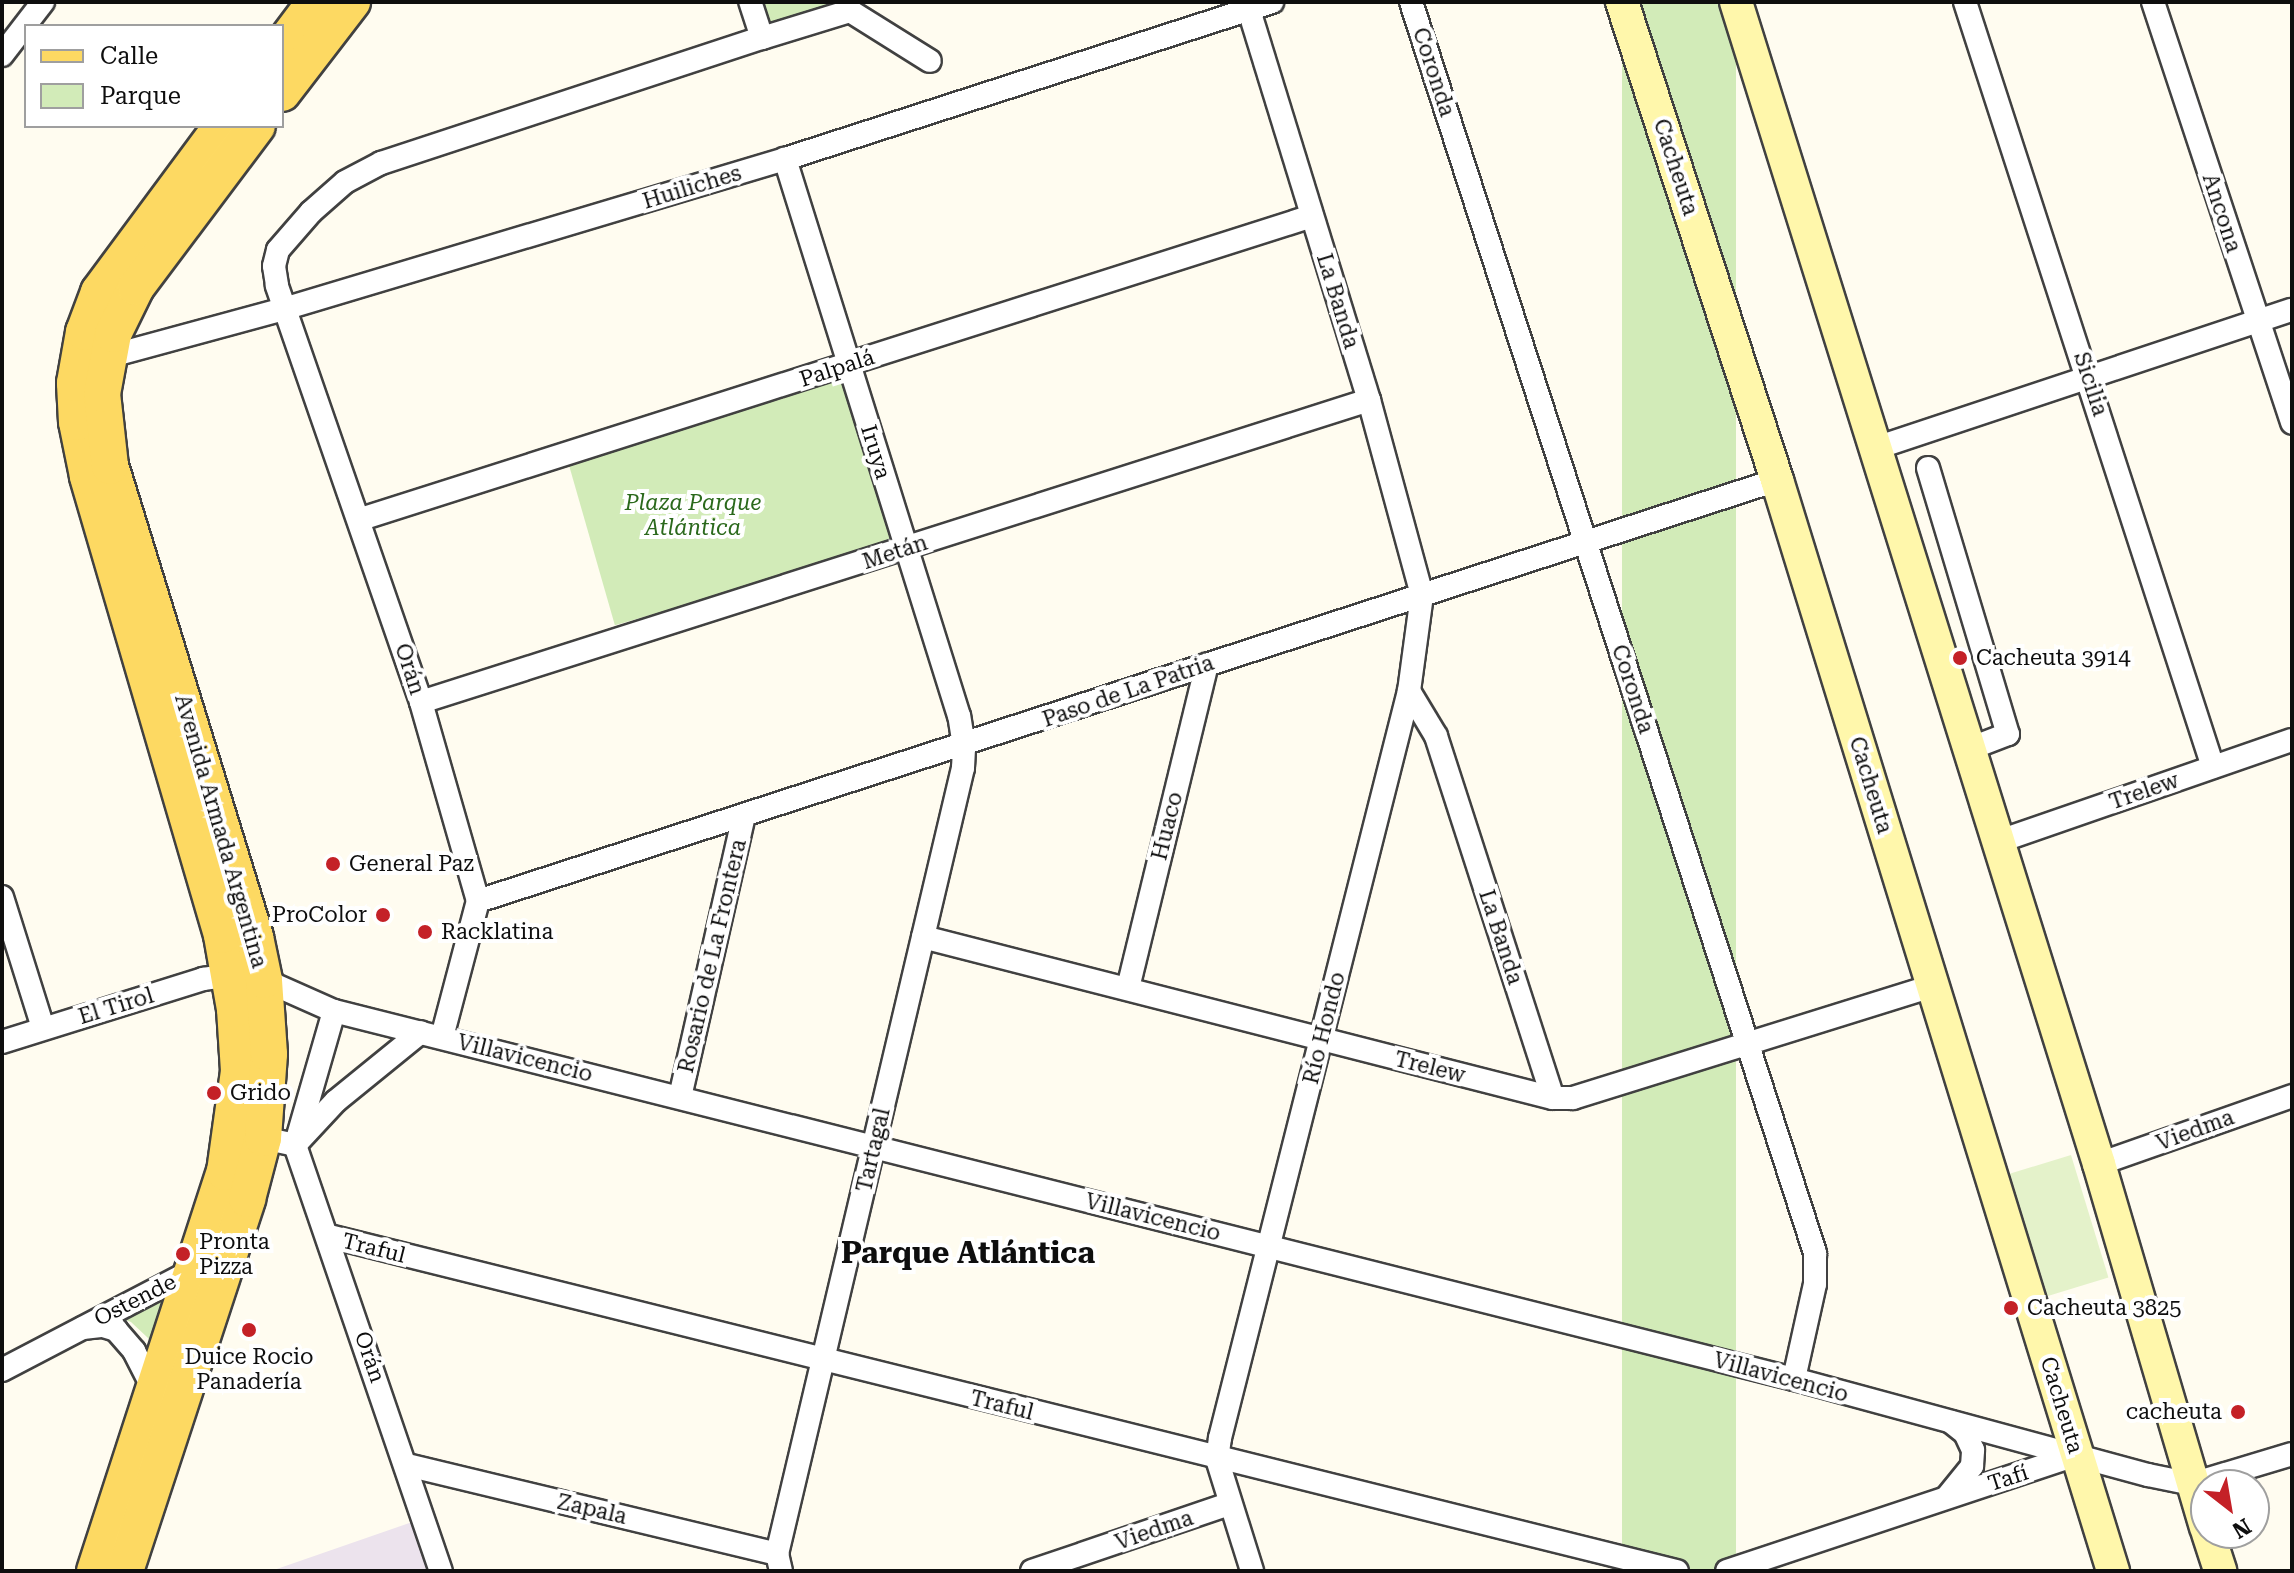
<!DOCTYPE html>
<meta charset="utf-8">
<style>
body{margin:0}
#map{position:relative;width:2294px;height:1573px;overflow:hidden;background:#fffcf0;font-family:"Roboto Serif",serif}
div>[style]{position:absolute}
.industrial>*{inset:0;background:#ece3ed}
.green>*{inset:0;background:#d2ebb8;transform-origin:0 0}
.pitch>*{inset:0;background:#e4f2ca;transform-origin:0 0}
.roads{filter:drop-shadow(2px 0 #414141) drop-shadow(-2px 0 #414141) drop-shadow(0 2px #414141) drop-shadow(0 -2px #414141)}
.street>*{height:22px;margin:-11px;padding:0 11px;transform-origin:11px;border-radius:11px;background:#fff}
.secondary>*{height:32px;margin:-16px;padding:0 16px;transform-origin:16px;border-radius:16px;background:#fff7ab}
.primary>*{height:36px;margin:-18px;padding:0 18px;transform-origin:18px;border-radius:18px;background:#fdd962}
.dots>*{width:22px;height:22px;translate:-50% -50%;box-sizing:border-box;border:4px solid #fff;border-radius:50%}
span{translate:-50% -50%;white-space:nowrap;text-align:center;line-height:1.15;-webkit-text-stroke:8px #fff;paint-order:stroke}
.street-label{font-size:22px;color:#0e0e0e}
.park-label{font-size:22px;color:#2b691c;font-style:italic}
.poi-label{font-size:22px;color:#0e0e0e}
.left{translate:0 -50%;text-align:left}
.right{translate:-100% -50%;text-align:right}
.district-label{font-size:30px;color:#0e0e0e;font-weight:700}
.frame{position:absolute;inset:0;border:4px solid #0e0e0e;pointer-events:none}
.legend{position:absolute;left:24px;top:24px;width:260px;height:104px;box-sizing:border-box;background:#fff;border:2px solid #9f9f9f;margin:0;padding:10px 14px;list-style:none;font-size:24px;color:#0e0e0e}
.legend li{display:flex;align-items:center;gap:16px;height:40px}
.legend b{width:40px;border:2px solid #9f9f9f}
.north{position:absolute;left:2190px;top:1469px;width:80px;height:80px;box-sizing:border-box;background:#fff;border:2px solid #9f9f9f;border-radius:50%;rotate:149deg;font-size:22px;font-weight:700;line-height:32px;text-align:center;color:#0e0e0e}
.north::after{content:'';display:block;margin:auto;width:28px;height:36px;background:#c42127;clip-path:polygon(50% 0,100% 100%,50% 72%,0 100%)}
</style>
<div id="map">
<div class="industrial">
<i style="clip-path:polygon(418px 1520px,433px 1571px,271px 1571px)"></i>
</div>
<div class="green">
<i style="clip-path:polygon(761px 2px,830px 2px,824px 8px,774px 25px,766px 18px)"></i>
<i style="left:1622px;top:2px;width:114px;height:1644px"></i>
<i style="left:845px;top:372px;width:180px;height:291px;rotate:74deg"></i>
<i style="clip-path:polygon(184px 1281px,159px 1362px,148px 1338px,131px 1322px,118px 1317px)"></i>
</div>
<div class="pitch">
<i style="left:2071px;top:1155px;width:128px;height:65px;rotate:73deg"></i>
</div>
<div class="roads">
<div class="street">
<i style="left:1411px;top:2px;width:1315px;rotate:72.1deg"></i>
<i style="left:1815px;top:1253px;width:31px;rotate:90deg"></i>
<i style="left:1815px;top:1284px;width:97px;rotate:102.5deg"></i>
<i style="left:1965px;top:2px;width:804px;rotate:72.04deg"></i>
<i style="left:2153px;top:2px;width:443px;rotate:71.7deg"></i>
<i style="left:1249px;top:10px;width:408px;rotate:72.9deg"></i>
<i style="left:1369px;top:400px;width:202px;rotate:74.8deg"></i>
<i style="left:1422px;top:595px;width:97px;rotate:97.7deg"></i>
<i style="left:1409px;top:691px;width:771px;rotate:104.2deg"></i>
<i style="left:1220px;top:1438px;width:21px;rotate:98deg"></i>
<i style="left:1217px;top:1459px;width:117px;rotate:72.6deg"></i>
<i style="left:850px;top:11px;width:94px;rotate:32deg"></i>
<i style="left:762px;top:38px;width:92px;rotate:-17.1deg"></i>
<i style="left:850px;top:11px;width:9px;rotate:-108deg"></i>
<i style="left:2px;top:55px;width:67px;rotate:-52.3deg"></i>
<i style="left:107px;top:357px;width:187px;rotate:-15.2deg"></i>
<i style="left:287px;top:308px;width:520px;rotate:-16.66deg"></i>
<i style="left:785px;top:159px;width:512px;rotate:-17.87deg"></i>
<i style="left:1876px;top:448px;width:438px;rotate:-18.4deg"></i>
<i style="left:1928px;top:468px;width:278px;rotate:73.3deg"></i>
<i style="left:2008px;top:734px;width:42px;rotate:159deg"></i>
<i style="left:361px;top:519px;width:998px;rotate:-17.67deg"></i>
<i style="left:1409px;top:691px;width:52px;rotate:59deg"></i>
<i style="left:1436px;top:736px;width:380px;rotate:72.1deg"></i>
<i style="left:421px;top:702px;width:995px;rotate:-17.67deg"></i>
<i style="left:1997px;top:842px;width:312px;rotate:-19.1deg"></i>
<i style="left:2px;top:897px;width:137px;rotate:72.6deg"></i>
<i style="left:478px;top:901px;width:1366px;rotate:-17.96deg"></i>
<i style="left:923px;top:937px;width:650px;rotate:14.34deg"></i>
<i style="left:1553px;top:1098px;width:20px"></i>
<i style="left:1573px;top:1098px;width:377px;rotate:-17.3deg"></i>
<i style="left:1128px;top:988px;width:333px;rotate:-76.3deg"></i>
<i style="left:442px;top:1037px;width:141px;rotate:-75.2deg"></i>
<i style="left:478px;top:901px;width:207px;rotate:-106deg"></i>
<i style="left:421px;top:702px;width:441px;rotate:-109.1deg"></i>
<i style="left:277px;top:285px;width:19px;rotate:-99deg"></i>
<i style="left:274px;top:266px;width:16px;rotate:-76deg"></i>
<i style="left:278px;top:250px;width:50px;rotate:-49deg"></i>
<i style="left:311px;top:212px;width:45px;rotate:-41.4deg"></i>
<i style="left:345px;top:182px;width:41px;rotate:-27.8deg"></i>
<i style="left:381px;top:163px;width:401px;rotate:-18.2deg"></i>
<i style="left:762px;top:38px;width:38px;rotate:-108deg"></i>
<i style="left:2px;top:1042px;width:211px;rotate:-17.4deg"></i>
<i style="left:203px;top:979px;width:27px;rotate:-8deg"></i>
<i style="left:230px;top:975px;width:34px;rotate:8deg"></i>
<i style="left:264px;top:980px;width:77px;rotate:23.9deg"></i>
<i style="left:334px;top:1011px;width:1506px;rotate:14.15deg"></i>
<i style="left:1794px;top:1379px;width:367px;rotate:15.2deg"></i>
<i style="left:2148px;top:1475px;width:45px;rotate:11.6deg"></i>
<i style="left:2192px;top:1484px;width:104px;rotate:-16.7deg"></i>
<i style="left:680px;top:1097px;width:289px;rotate:-77.2deg"></i>
<i style="left:298px;top:1136px;width:130px;rotate:-73.9deg"></i>
<i style="left:263px;top:1138px;width:33px;rotate:12deg"></i>
<i style="left:295px;top:1145px;width:450px;rotate:71.1deg"></i>
<i style="left:295px;top:1145px;width:60px;rotate:-47deg"></i>
<i style="left:336px;top:1101px;width:109px;rotate:-39.1deg"></i>
<i style="left:2099px;top:1164px;width:205px;rotate:-19.4deg"></i>
<i style="left:329px;top:1236px;width:1389px;rotate:13.96deg"></i>
<i style="left:83px;top:1328px;width:20px;rotate:-6deg"></i>
<i style="left:103px;top:1326px;width:14px;rotate:17deg"></i>
<i style="left:116px;top:1330px;width:28px;rotate:49deg"></i>
<i style="left:134px;top:1351px;width:44px;rotate:62.9deg"></i>
<i style="left:2px;top:1370px;width:216px;rotate:-27.6deg"></i>
<i style="left:407px;top:1465px;width:381px;rotate:13.5deg"></i>
<i style="left:1947px;top:1497px;width:40px;rotate:-51deg"></i>
<i style="left:1972px;top:1466px;width:16px;rotate:-86deg"></i>
<i style="left:1973px;top:1450px;width:19px;rotate:-115deg"></i>
<i style="left:1965px;top:1433px;width:18px;rotate:-142deg"></i>
<i style="left:781px;top:1571px;width:17px;rotate:-103deg"></i>
<i style="left:777px;top:1554px;width:808px;rotate:-76.69deg"></i>
<i style="left:963px;top:768px;width:22px;rotate:-87deg"></i>
<i style="left:964px;top:746px;width:30px;rotate:-99deg"></i>
<i style="left:959px;top:716px;width:584px;rotate:-107.35deg"></i>
<i style="left:1032px;top:1571px;width:208px;rotate:-18.8deg"></i>
<i style="left:1727px;top:1571px;width:368px;rotate:-18.4deg"></i>
</div>
<div class="secondary">
<i style="left:1622px;top:2px;width:503px;rotate:72.03deg"></i>
<i style="left:1777px;top:480px;width:1142px;rotate:72.88deg"></i>
<i style="left:1736px;top:2px;width:1217px;rotate:72.65deg"></i>
<i style="left:2099px;top:1164px;width:379px;rotate:73.6deg"></i>
<i style="left:2208px;top:1533px;width:40px;rotate:72deg"></i>
</div>
<div class="primary">
<i style="left:282px;top:46px;width:55px;rotate:-53.1deg"></i>
<i style="left:282px;top:93px;width:115px;rotate:-52.4deg"></i>
<i style="left:95px;top:1571px;width:420px;rotate:-72deg"></i>
<i style="left:225px;top:1172px;width:102px;rotate:-82.1deg"></i>
<i style="left:239px;top:1071px;width:62px;rotate:-93.7deg"></i>
<i style="left:235px;top:1009px;width:75px;rotate:-100deg"></i>
<i style="left:222px;top:935px;width:478px;rotate:-106.3deg"></i>
<i style="left:88px;top:476px;width:55px;rotate:-101.5deg"></i>
<i style="left:77px;top:422px;width:39px;rotate:-93deg"></i>
<i style="left:75px;top:383px;width:52px;rotate:-80deg"></i>
<i style="left:84px;top:332px;width:43px;rotate:-69.4deg"></i>
<i style="left:99px;top:292px;width:207px;rotate:-53.5deg"></i>
<i style="left:125px;top:1571px;width:391px;rotate:-71.8deg"></i>
<i style="left:247px;top:1199px;width:63px;rotate:-75.3deg"></i>
<i style="left:263px;top:1138px;width:84px;rotate:-85.9deg"></i>
<i style="left:269px;top:1054px;width:74px;rotate:-93.9deg"></i>
<i style="left:264px;top:980px;width:44px;rotate:-101.8deg"></i>
<i style="left:255px;top:937px;width:493px;rotate:-107.1deg"></i>
<i style="left:110px;top:466px;width:72px;rotate:-96.3deg"></i>
<i style="left:102px;top:394px;width:61px;rotate:-79.6deg"></i>
<i style="left:113px;top:334px;width:52px;rotate:-63.9deg"></i>
<i style="left:136px;top:287px;width:201px;rotate:-53.1deg"></i>
</div>
</div>
<div class="dots">
<i style="left:1960px;top:658px;background:#c42127"></i>
<i style="left:333px;top:864px;background:#c42127"></i>
<i style="left:383px;top:915px;background:#c42127"></i>
<i style="left:425px;top:932px;background:#c42127"></i>
<i style="left:214px;top:1093px;background:#c42127"></i>
<i style="left:183px;top:1254px;background:#c42127"></i>
<i style="left:2011px;top:1308px;background:#c42127"></i>
<i style="left:249px;top:1330px;background:#c42127"></i>
<i style="left:2238px;top:1412px;background:#c42127"></i>
</div>
<div class="street-label">
<span style="left:1434px;top:72px;rotate:72deg">Coronda</span>
<span style="left:1676px;top:167px;rotate:72deg">Cacheuta</span>
<span style="left:692px;top:187px;rotate:-17deg">Huiliches</span>
<span style="left:2222px;top:213px;rotate:72deg">Ancona</span>
<span style="left:1338px;top:301px;rotate:73deg">La Banda</span>
<span style="left:837px;top:368px;rotate:-18deg">Palpalá</span>
<span style="left:2091px;top:384px;rotate:72deg">Sicilia</span>
<span style="left:876px;top:452px;rotate:73deg">Iruya</span>
<span style="left:895px;top:552px;rotate:-18deg">Metán</span>
<span style="left:410px;top:669px;rotate:72deg">Orán</span>
<span style="left:1633px;top:689px;rotate:72deg">Coronda</span>
<span style="left:1128px;top:691px;rotate:-19deg">Paso de La Patria</span>
<span style="left:1871px;top:785px;rotate:73deg">Cacheuta</span>
<span style="left:2144px;top:791px;rotate:-19deg">Trelew</span>
<span style="left:1167px;top:826px;rotate:-76deg">Huaco</span>
<span style="left:221px;top:831px;rotate:74deg">Avenida Armada Argentina</span>
<span style="left:1501px;top:937px;rotate:72deg">La Banda</span>
<span style="left:712px;top:956px;rotate:-77deg">Rosario de La Frontera</span>
<span style="left:116px;top:1006px;rotate:-17deg">El Tirol</span>
<span style="left:1324px;top:1028px;rotate:-76deg">Río Hondo</span>
<span style="left:525px;top:1058px;rotate:14deg">Villavicencio</span>
<span style="left:1430px;top:1067px;rotate:14deg">Trelew</span>
<span style="left:2195px;top:1130px;rotate:-20deg">Viedma</span>
<span style="left:873px;top:1150px;rotate:-77deg">Tartagal</span>
<span style="left:1153px;top:1217px;rotate:14deg">Villavicencio</span>
<span style="left:374px;top:1248px;rotate:14deg">Traful</span>
<span style="left:135px;top:1300px;rotate:-27deg">Ostende</span>
<span style="left:370px;top:1357px;rotate:71deg">Orán</span>
<span style="left:1781px;top:1377px;rotate:15deg">Villavicencio</span>
<span style="left:1002px;top:1405px;rotate:14deg">Traful</span>
<span style="left:2062px;top:1405px;rotate:73deg">Cacheuta</span>
<span style="left:2008px;top:1478px;rotate:-18deg">Tafí</span>
<span style="left:592px;top:1509px;rotate:13deg">Zapala</span>
<span style="left:1154px;top:1530px;rotate:-19deg">Viedma</span>
</div>
<div class="park-label">
<span style="left:693px;top:515px">Plaza Parque<br>Atlántica</span>
</div>
<div class="poi-label">
<span class="left" style="left:1976px;top:658px">Cacheuta 3914</span>
<span class="left" style="left:349px;top:864px">General Paz</span>
<span class="right" style="left:367px;top:915px">ProColor</span>
<span class="left" style="left:441px;top:932px">Racklatina</span>
<span class="left" style="left:230px;top:1093px">Grido</span>
<span class="left" style="left:199px;top:1254px">Pronta<br>Pizza</span>
<span class="left" style="left:2027px;top:1308px">Cacheuta 3825</span>
<span style="left:249px;top:1369px">Duice Rocio<br>Panadería</span>
<span class="right" style="left:2222px;top:1412px">cacheuta</span>
</div>
<div class="district-label">
<span style="left:968px;top:1253px">Parque Atlántica</span>
</div>
<div class="frame"></div>
<ul class="legend">
<li><b style="height:10px;background:#fdd962"></b>Calle</li>
<li><b style="height:22px;background:#d2ebb8"></b>Parque</li>
</ul>
<div class="north">N</div>
</div>
